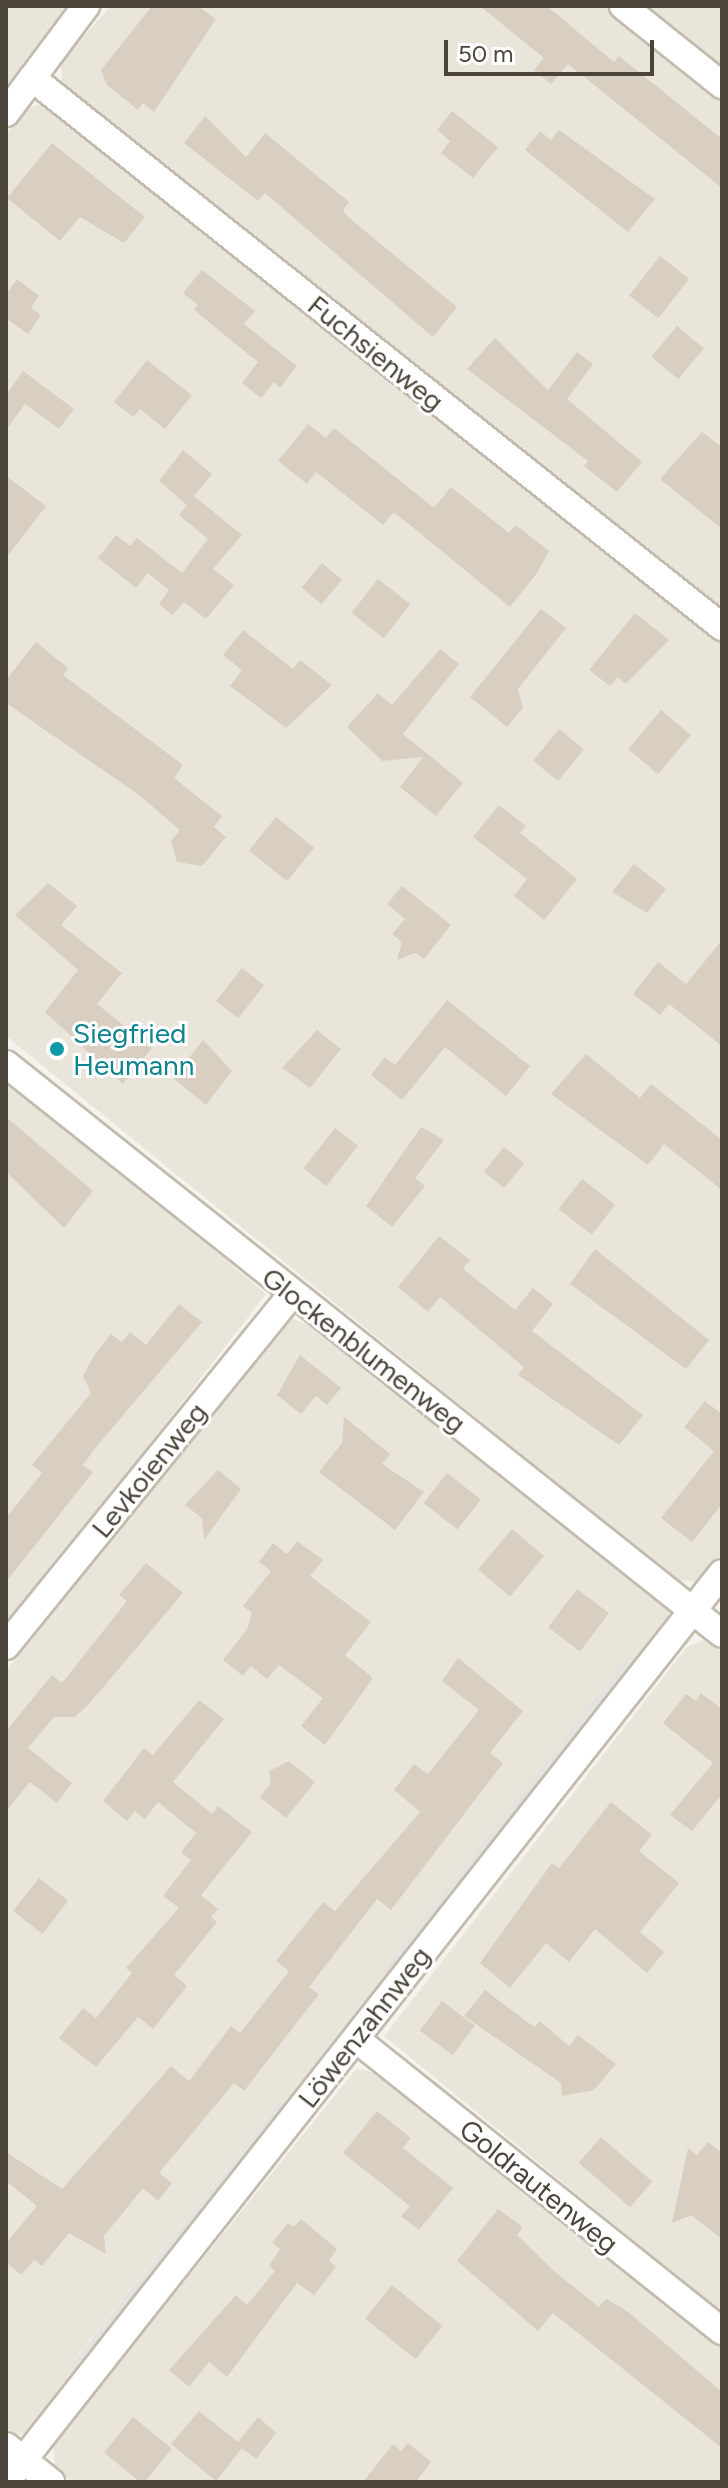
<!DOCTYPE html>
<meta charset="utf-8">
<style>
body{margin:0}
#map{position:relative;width:728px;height:2488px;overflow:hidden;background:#f6f3ec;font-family:Figtree,sans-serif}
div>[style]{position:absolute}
.residential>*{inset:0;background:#eae5da}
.parking>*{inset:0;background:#e5e3e0;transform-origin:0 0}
.building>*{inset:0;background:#d8cfc1;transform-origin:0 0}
.roads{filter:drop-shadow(2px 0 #c2bbae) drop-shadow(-2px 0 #c2bbae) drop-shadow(0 2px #c2bbae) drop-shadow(0 -2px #c2bbae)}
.minor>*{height:26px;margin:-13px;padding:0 13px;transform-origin:13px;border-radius:13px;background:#fff}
.dots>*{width:22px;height:22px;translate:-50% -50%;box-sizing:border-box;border:4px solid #fff;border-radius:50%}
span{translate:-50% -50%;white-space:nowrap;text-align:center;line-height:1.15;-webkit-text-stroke:6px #fff;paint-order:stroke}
.street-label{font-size:28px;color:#4b4439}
.culture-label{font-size:28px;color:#0d838f}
.left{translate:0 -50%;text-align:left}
.frame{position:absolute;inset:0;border:8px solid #4b4439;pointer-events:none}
.scale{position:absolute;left:444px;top:40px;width:210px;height:36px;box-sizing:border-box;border:4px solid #4b4439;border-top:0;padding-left:10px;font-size:24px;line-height:28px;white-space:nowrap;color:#4b4439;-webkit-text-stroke:6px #fff;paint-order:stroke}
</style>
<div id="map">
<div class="residential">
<i style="clip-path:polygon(6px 6px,70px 6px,6px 92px)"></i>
<i style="clip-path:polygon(111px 6px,603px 6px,722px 101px,722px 610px,62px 85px,61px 61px)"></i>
<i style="clip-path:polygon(642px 6px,722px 6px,722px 69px)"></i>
<i style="clip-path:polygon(44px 103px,722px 641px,722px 1555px,699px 1582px,676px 1580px,6px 1036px,6px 135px,25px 109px)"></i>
<i style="clip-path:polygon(6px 1082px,144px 1192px,156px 1193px,154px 1200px,266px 1294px,6px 1630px)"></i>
<i style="clip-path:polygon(291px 1318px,336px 1335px,340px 1346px,665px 1605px,671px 1617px,393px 1960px,394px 1972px,293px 2100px,279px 2103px,74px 2360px,74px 2377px,32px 2430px,18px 2435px,6px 2430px,6px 1671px)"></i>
<i style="clip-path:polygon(704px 1640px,722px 1650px,722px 2313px,384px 2036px,687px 1647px)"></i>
<i style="clip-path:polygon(357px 2068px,381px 2075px,722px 2347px,722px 2482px,72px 2482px,55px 2469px,53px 2444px)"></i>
</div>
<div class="parking">
<i style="left:633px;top:1670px;width:385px;height:12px;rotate:128deg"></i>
<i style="clip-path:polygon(293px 2100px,74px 2377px,74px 2361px,279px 2103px)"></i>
</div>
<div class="building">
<i style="clip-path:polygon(152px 6px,198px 6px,216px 19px,154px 112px,143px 103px,138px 110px,107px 85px,101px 70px)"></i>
<i style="clip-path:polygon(480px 6px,547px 6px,614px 62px,619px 56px,722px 139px,722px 188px,568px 64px,551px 84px,534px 70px,544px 58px)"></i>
<i style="clip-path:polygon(452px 111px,498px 147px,473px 178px,441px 153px,450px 141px,437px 130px)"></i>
<i style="clip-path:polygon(205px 116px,246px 157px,265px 133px,349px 202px,343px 210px,348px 217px,457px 307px,433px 337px,265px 193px,258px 201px,184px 143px)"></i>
<i style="clip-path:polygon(559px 130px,655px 199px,628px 232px,525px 150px,540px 131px,551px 140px)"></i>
<i style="clip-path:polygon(52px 143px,145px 217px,124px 243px,80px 217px,60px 241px,7px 198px)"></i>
<i style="left:660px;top:256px;width:37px;height:50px;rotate:38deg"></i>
<i style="clip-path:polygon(202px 270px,255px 311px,244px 324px,297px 366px,280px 388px,274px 382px,261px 398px,242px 383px,258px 362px,194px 310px,198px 305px,183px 293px)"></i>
<i style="clip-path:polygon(17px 279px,39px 296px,31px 308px,41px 315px,28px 334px,6px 318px,6px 295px)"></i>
<i style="left:677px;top:326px;width:35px;height:40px;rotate:40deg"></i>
<i style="clip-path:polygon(495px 338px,548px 390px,577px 352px,593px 364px,567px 399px,642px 462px,617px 492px,584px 466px,588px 461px,467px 369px)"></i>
<i style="clip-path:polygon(147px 360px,192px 395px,165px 429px,140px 409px,133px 417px,114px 402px)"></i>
<i style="clip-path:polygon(23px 371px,74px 409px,59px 429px,25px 404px,6px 430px,6px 395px)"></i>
<i style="clip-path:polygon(308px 424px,326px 438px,334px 428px,434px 508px,451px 487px,509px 533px,516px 525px,549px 551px,537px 573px,510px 607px,394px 512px,383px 525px,316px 472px,307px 484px,278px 461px)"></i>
<i style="clip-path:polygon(702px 432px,722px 447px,722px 529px,660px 479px)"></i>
<i style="clip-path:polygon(183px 450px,212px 474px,194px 496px,242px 535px,213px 569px,234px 585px,206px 619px,184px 602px,172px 615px,159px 604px,169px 590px,148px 573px,136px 588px,98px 558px,116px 535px,130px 546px,137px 538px,182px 573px,208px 539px,179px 515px,187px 505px,159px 481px)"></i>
<i style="clip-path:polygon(6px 476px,46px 506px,6px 558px)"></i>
<i style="left:322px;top:563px;width:26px;height:32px;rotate:40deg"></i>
<i style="left:378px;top:579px;width:41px;height:43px;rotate:38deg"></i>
<i style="clip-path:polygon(541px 609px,566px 628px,518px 689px,523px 708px,507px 727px,470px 697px)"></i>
<i style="clip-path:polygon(635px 613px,669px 640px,626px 684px,618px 677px,610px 686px,589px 670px)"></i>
<i style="clip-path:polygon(243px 630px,293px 669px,300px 660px,332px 685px,286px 728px,230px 686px,242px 670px,223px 655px)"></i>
<i style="clip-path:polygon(36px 642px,68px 668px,63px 675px,183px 765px,174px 778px,222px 816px,214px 827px,226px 837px,202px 866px,177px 862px,171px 841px,180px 830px,139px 795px,6px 703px,6px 680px)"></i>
<i style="clip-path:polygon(440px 649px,459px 664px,403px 734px,463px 783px,436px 816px,400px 787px,423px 757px,382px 761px,347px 727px,378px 693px,392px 705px)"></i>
<i style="left:661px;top:710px;width:39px;height:51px;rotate:40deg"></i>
<i style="left:559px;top:729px;width:32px;height:41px;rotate:39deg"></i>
<i style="clip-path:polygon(499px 805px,526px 826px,520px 833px,577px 879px,544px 920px,514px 896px,527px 879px,473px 837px)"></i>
<i style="left:276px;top:817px;width:49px;height:43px;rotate:39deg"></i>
<i style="clip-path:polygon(634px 864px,666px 889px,647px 913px,612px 892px)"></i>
<i style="clip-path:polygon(48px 883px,77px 906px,61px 925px,122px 973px,97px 1004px,152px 1048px,123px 1084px,45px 1012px,78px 970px,15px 915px)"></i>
<i style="clip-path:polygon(402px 886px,451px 925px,424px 959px,415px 953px,397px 960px,402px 942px,392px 934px,405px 919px,387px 904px)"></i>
<i style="clip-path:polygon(722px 940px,722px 1046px,669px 1004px,660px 1015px,633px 994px,658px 962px,686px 984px)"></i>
<i style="left:242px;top:968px;width:28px;height:42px;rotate:38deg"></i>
<i style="clip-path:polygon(447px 1000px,530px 1066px,506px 1096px,445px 1047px,402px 1100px,371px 1075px,385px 1057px,395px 1065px)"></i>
<i style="clip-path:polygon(317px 1030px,341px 1049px,310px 1088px,282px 1068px)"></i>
<i style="clip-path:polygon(203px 1040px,232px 1071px,206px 1105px,173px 1078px)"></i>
<i style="clip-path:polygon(586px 1054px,640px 1098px,651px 1084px,722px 1140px,722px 1190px,664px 1144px,648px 1165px,551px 1094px)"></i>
<i style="clip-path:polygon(6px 1117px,93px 1191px,64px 1228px,6px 1172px)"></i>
<i style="clip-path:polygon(421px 1127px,444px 1140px,415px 1178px,425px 1186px,392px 1227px,366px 1206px)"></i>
<i style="left:335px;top:1128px;width:29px;height:51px;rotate:38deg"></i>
<i style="left:504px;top:1147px;width:26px;height:32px;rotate:39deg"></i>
<i style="left:582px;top:1179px;width:42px;height:38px;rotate:38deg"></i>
<i style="clip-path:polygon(439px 1236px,470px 1260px,463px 1269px,515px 1310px,533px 1288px,553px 1304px,532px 1331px,643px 1415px,619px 1445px,518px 1375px,524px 1367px,440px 1297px,428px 1312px,398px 1287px)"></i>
<i style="clip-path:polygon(595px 1249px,709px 1340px,686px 1369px,570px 1284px)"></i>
<i style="clip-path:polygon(179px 1304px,202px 1322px,97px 1446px,83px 1465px,93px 1472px,6px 1582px,6px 1518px,42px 1473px,32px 1465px,91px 1393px,83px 1376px,95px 1354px,111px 1334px,122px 1342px,130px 1332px,146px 1345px)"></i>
<i style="clip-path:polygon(300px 1355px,341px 1388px,327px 1405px,316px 1396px,301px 1414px,277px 1395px)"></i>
<i style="clip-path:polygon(705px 1401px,722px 1414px,722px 1504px,692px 1542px,661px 1518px,714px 1451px,684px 1427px)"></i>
<i style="clip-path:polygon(344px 1417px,390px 1454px,382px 1464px,424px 1492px,395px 1530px,319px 1472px,342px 1443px)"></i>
<i style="clip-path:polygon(218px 1470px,241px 1489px,204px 1540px,202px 1518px,185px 1505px)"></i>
<i style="left:447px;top:1473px;width:43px;height:38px;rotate:38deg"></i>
<i style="left:512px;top:1529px;width:42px;height:53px;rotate:40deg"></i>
<i style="clip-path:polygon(297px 1541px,323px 1560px,310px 1576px,371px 1622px,345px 1655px,373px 1678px,325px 1745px,301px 1726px,323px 1698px,279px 1665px,267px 1679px,251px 1666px,243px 1676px,223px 1660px,247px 1629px,252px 1613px,243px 1606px,271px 1571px,259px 1562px,273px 1543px,287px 1554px)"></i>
<i style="clip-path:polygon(146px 1563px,183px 1593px,89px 1704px,75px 1717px,54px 1717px,28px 1748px,72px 1783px,57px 1803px,30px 1782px,6px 1811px,6px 1731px,52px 1675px,62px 1683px,127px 1601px,119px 1595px)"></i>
<i style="left:577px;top:1589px;width:40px;height:48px;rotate:37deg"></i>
<i style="clip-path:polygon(458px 1658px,523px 1711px,490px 1753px,503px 1763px,391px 1910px,377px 1899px,309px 1987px,319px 1994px,244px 2091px,234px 2083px,159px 2173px,172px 2183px,158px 2201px,143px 2188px,104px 2236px,106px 2254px,69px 2233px,42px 2266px,34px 2260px,21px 2275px,6px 2262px,6px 2243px,37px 2206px,6px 2181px,6px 2152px,62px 2189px,171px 2066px,189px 2081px,231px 2026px,240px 2033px,289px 1971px,276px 1961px,323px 1902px,335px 1911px,420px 1812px,394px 1790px,414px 1764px,428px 1774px,479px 1710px,442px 1681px)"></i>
<i style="clip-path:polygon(701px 1693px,722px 1709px,722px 1794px,692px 1831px,670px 1815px,713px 1763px,663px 1723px,686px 1694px,696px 1701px)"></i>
<i style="clip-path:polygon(199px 1700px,224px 1719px,173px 1782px,212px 1814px,218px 1806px,252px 1832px,201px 1895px,218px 1909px,211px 1917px,217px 1922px,174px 1975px,187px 1986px,153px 2029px,138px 2017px,96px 2067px,59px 2038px,83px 2008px,96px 2018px,132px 1973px,126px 1968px,179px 1908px,163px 1896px,191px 1860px,181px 1852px,196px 1833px,158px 1802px,145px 1819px,135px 1811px,127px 1821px,103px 1801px,144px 1748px,153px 1755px)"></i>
<i style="clip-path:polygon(289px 1761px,315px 1782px,286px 1818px,260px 1797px,271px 1783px,269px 1771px)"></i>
<i style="clip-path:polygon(611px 1802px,652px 1835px,639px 1851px,679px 1883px,640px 1932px,664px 1952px,647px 1973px,595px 1929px,569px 1962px,546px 1943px,510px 1988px,480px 1963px,552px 1863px,559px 1868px)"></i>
<i style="left:39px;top:1878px;width:37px;height:42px;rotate:38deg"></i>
<i style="clip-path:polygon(485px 1990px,534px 2027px,540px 2021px,569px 2046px,578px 2035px,616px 2064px,594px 2090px,562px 2096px,561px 2083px,464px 2016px)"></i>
<i style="left:442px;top:2001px;width:41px;height:37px;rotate:37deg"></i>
<i style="clip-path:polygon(377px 2111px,411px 2138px,403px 2148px,453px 2188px,419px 2230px,401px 2216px,410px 2206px,343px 2153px)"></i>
<i style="left:601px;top:2137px;width:68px;height:34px;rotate:41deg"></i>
<i style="clip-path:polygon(708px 2142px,722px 2153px,722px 2239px,691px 2215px,672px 2223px,688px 2148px,697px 2155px)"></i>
<i style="clip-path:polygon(498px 2209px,523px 2227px,517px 2235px,555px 2272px,599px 2307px,606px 2299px,627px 2311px,722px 2392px,722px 2448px,553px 2313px,538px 2331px,457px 2261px)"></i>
<i style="clip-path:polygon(301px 2219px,337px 2249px,329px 2261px,336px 2267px,314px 2295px,297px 2283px,227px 2377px,209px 2362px,189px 2387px,169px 2370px,236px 2295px,247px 2305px,275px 2271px,269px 2266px,280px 2249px,272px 2243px,288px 2223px,294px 2227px)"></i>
<i style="left:392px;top:2285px;width:65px;height:43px;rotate:39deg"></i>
<i style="clip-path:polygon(199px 2411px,238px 2442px,258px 2417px,276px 2433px,256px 2459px,242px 2448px,216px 2481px,171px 2444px)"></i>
<i style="left:133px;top:2417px;width:50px;height:46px;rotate:39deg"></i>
<i style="clip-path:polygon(408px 2443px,431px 2462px,416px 2482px,363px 2482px,393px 2444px,401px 2451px)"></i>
</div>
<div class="roads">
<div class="minor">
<i style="left:623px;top:6px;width:127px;rotate:38.6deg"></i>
<i style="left:32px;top:78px;width:882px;rotate:38.51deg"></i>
<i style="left:6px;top:113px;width:134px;rotate:-53.2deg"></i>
<i style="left:6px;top:1064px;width:915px;rotate:38.52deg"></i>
<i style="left:6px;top:1646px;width:454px;rotate:-50.9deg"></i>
<i style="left:356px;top:2039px;width:468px;rotate:38.6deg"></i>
<i style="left:6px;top:2446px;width:58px;rotate:38.7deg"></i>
<i style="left:6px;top:2482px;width:1157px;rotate:-51.77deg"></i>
</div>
</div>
<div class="dots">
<i style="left:57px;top:1049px;background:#0f9aa8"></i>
</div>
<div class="street-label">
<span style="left:376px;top:353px;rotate:39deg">Fuchsienweg</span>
<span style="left:364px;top:1350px;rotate:38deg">Glockenblumenweg</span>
<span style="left:149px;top:1470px;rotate:-51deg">Levkoienweg</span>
<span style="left:364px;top:2027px;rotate:-52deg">Löwenzahnweg</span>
<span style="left:539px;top:2186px;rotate:39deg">Goldrautenweg</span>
</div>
<div class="culture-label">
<span class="left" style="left:73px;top:1049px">Siegfried<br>Heumann</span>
</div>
<div class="frame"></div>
<div class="scale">50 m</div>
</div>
